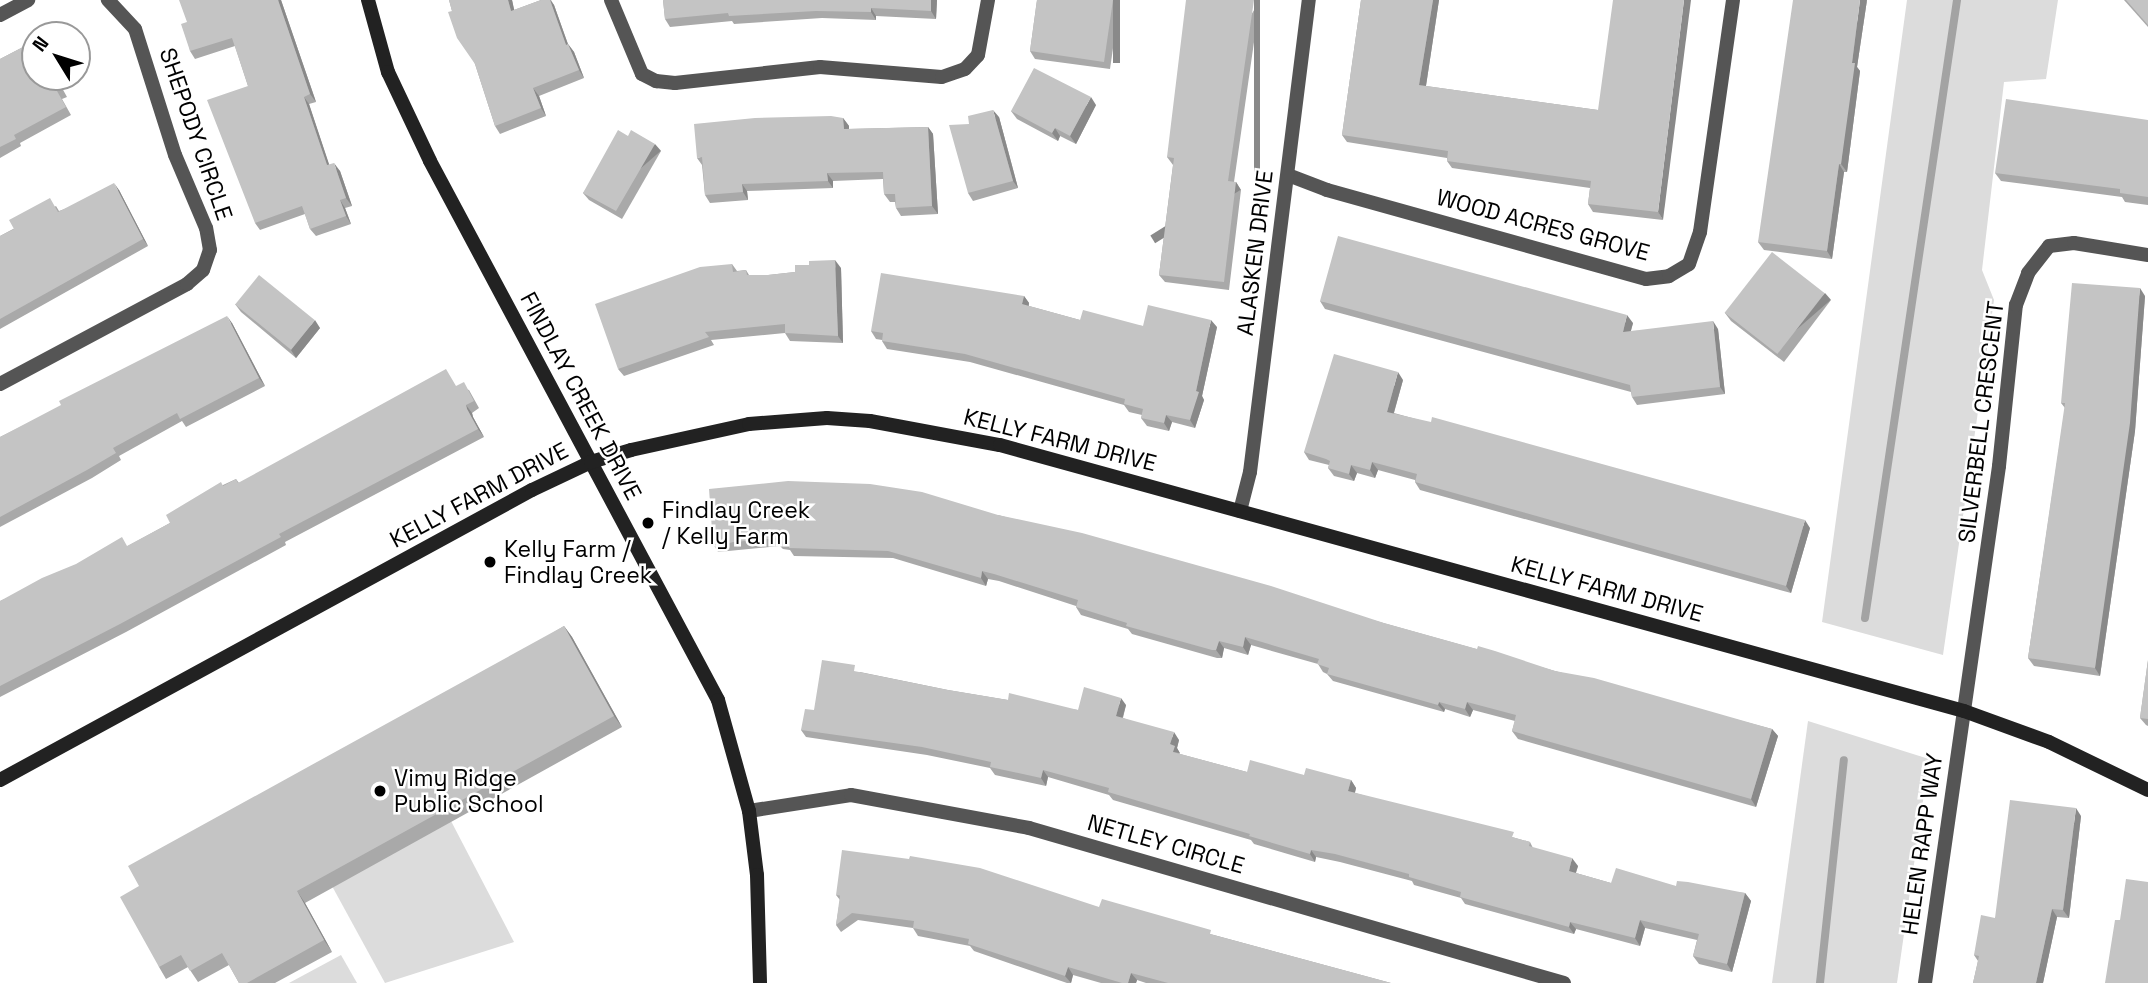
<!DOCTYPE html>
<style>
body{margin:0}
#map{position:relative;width:2148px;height:983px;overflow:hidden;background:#fff;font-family:"Space Grotesk",sans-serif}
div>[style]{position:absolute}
.green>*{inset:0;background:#dcdcdc}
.stream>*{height:8px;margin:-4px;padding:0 4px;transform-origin:4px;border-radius:4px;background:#a3a3a3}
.street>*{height:14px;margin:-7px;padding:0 7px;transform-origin:7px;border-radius:7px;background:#555}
.secondary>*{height:14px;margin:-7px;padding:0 7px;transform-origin:7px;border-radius:7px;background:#222}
.wall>*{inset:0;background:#a9a9a9}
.shaded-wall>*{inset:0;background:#898989;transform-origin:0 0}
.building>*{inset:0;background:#c4c4c4;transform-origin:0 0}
.dots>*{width:19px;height:19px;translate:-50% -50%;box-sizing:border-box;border:4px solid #fff;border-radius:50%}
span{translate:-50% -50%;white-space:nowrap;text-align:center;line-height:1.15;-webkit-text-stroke:5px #fff;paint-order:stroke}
.street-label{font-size:23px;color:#000}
.poi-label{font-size:23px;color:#000}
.left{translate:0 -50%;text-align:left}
.north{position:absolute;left:21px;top:21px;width:70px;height:70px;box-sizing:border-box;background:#fff;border:2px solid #999;border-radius:50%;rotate:308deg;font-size:19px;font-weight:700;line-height:28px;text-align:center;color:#000}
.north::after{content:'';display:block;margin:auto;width:24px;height:32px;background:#000;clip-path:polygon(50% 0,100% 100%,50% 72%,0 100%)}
</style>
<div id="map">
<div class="green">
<i style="clip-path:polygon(1907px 0,2058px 0,2046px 79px,2004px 82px,1982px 270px,1994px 300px,1943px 655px,1822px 622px)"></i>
<i style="clip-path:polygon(1808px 721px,1929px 759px,1897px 983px,1772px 983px)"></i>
<i style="clip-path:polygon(451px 821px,514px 942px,385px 983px,332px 886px)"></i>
<i style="clip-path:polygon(341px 955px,357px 983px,289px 983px)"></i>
</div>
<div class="stream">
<i style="left:1865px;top:618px;width:625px;rotate:-81.53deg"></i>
<i style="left:1820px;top:983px;width:224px;rotate:-83.9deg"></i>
</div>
<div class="street">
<i style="left:611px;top:0;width:80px;rotate:67.3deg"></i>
<i style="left:642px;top:74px;width:16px;rotate:27deg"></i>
<i style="left:656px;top:81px;width:19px;rotate:6deg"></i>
<i style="left:675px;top:83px;width:146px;rotate:-6.3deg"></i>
<i style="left:820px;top:67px;width:122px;rotate:4.7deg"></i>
<i style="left:942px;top:77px;width:24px;rotate:-19deg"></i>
<i style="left:965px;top:69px;width:19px;rotate:-47deg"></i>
<i style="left:978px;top:55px;width:56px;rotate:-79.7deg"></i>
<i style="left:0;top:15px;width:32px;rotate:-28deg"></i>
<i style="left:1288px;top:175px;width:42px;rotate:21deg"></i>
<i style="left:1327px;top:190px;width:331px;rotate:15.6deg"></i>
<i style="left:1646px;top:279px;width:23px;rotate:-7deg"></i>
<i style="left:1669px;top:276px;width:23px;rotate:-31deg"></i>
<i style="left:1689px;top:264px;width:34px;rotate:-71deg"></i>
<i style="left:1700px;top:232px;width:234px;rotate:-81.9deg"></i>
<i style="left:0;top:384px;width:212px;rotate:-28.1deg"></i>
<i style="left:187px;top:284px;width:21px;rotate:-41deg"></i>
<i style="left:203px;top:270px;width:21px;rotate:-71deg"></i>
<i style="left:210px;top:250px;width:22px;rotate:-100deg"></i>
<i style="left:206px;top:228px;width:79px;rotate:-113deg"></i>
<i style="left:175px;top:155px;width:132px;rotate:-107.6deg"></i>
<i style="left:135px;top:29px;width:40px;rotate:-133deg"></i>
<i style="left:1240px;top:511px;width:40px;rotate:-75.6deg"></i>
<i style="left:1250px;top:472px;width:476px;rotate:-82.9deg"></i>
<i style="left:749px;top:811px;width:103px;rotate:-8.9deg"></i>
<i style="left:851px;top:795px;width:181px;rotate:10.5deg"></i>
<i style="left:1029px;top:828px;width:557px;rotate:16.16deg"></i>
<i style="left:1925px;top:983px;width:522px;rotate:-81.85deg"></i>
<i style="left:1999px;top:466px;width:162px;rotate:-84deg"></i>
<i style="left:2016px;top:305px;width:34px;rotate:-69deg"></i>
<i style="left:2028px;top:273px;width:34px;rotate:-52deg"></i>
<i style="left:2049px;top:246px;width:25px;rotate:-7deg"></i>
<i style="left:2074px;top:243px;width:75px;rotate:9.2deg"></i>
</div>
<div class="secondary">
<i style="left:368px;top:0;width:75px;rotate:74.5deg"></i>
<i style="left:388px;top:72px;width:98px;rotate:64.7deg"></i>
<i style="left:430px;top:161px;width:611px;rotate:61.88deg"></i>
<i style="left:718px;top:700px;width:115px;rotate:74.4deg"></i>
<i style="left:749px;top:811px;width:64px;rotate:82.9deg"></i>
<i style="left:757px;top:875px;width:108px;rotate:88.4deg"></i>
<i style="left:0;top:780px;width:606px;rotate:-28.6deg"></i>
<i style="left:532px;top:490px;width:65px;rotate:-25.4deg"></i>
<i style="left:591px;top:462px;width:42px;rotate:-16.7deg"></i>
<i style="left:631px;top:450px;width:121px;rotate:-12.4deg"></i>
<i style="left:749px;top:424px;width:78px;rotate:-4.4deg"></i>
<i style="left:827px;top:418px;width:43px;rotate:4deg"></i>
<i style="left:870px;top:421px;width:132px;rotate:10.5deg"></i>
<i style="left:1000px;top:445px;width:1000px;rotate:15.43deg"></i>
<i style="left:1964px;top:711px;width:90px;rotate:20deg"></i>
<i style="left:2049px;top:742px;width:110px;rotate:25.9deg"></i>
</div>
<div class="wall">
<i style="clip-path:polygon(281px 0,316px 102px,309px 104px,329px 165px,340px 171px,352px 206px,345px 208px,351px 224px,316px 236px,310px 229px,305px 214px,260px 230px,255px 223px,248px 86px,235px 46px,195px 59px,190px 51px,187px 22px)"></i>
<i style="clip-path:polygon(449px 0,512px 0,514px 10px,541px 0,551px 0,554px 5px,568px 44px,574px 52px,584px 78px,539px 96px,546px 116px,500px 134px,495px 126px,475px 64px,452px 11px)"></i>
<i style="clip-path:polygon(663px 0,937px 0,936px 19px,876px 16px,876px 20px,822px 18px,734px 24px,732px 21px,670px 27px,665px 19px)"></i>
<i style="clip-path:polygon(1037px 0,1120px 0,1110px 69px,1035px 59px,1030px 51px)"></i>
<i style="clip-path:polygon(1260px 0,1234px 182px,1236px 182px,1241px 190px,1229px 290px,1165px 282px,1159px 275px,1173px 165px,1167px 157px)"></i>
<i style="clip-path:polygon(1361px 0,1439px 0,1426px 86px,1598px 110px,1663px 220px,1593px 212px,1588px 204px,1590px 188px,1452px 168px,1447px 161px,1447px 158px,1347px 142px,1342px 135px)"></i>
<i style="clip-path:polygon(1867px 0,1857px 67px,1860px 71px,1847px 172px,1844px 172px,1832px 259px,1764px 250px,1758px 242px)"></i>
<i style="clip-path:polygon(2124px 0,2148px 0,2148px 27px)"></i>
<i style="clip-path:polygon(25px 46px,29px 52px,56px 77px,67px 97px,62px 99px,71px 115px,20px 143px,21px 146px,0 158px,0 59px)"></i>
<i style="clip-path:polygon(1096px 105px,1076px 144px,1060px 136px,1058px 141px,1017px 119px,1011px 111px)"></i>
<i style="clip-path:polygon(999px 117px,1018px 188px,973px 201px,968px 193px,969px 124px)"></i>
<i style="clip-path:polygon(843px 118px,849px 126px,849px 129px,928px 127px,933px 134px,938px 214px,901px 216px,896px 208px,895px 202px,890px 202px,884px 194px,883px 179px,833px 181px,833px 188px,747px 191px,748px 200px,710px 203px,705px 195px,702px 165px,697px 158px)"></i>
<i style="clip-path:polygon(2148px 120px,2148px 205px,2125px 202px,2122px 197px,2001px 181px,1995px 173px)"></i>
<i style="clip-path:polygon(628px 136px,661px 151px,622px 219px,589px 200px,583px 193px)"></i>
<i style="clip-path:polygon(119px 190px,148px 246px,0 329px,0 236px,56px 206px,59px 211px)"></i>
<i style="clip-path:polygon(732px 264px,737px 271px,746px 270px,749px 275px,768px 275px,795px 272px,809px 265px,841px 268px,843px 343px,790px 341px,785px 333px,711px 340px,714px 345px,624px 376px,618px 369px)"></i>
<i style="clip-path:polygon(1024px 296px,1029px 303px,1029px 306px,1080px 320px,1143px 326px,1217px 327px,1202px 396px,1204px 400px,1195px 428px,1172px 422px,1169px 431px,1147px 426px,1141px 418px,1142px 415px,1129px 412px,1124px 405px,970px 362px,887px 349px,882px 341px,882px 340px,876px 339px,871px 331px)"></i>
<i style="clip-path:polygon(2145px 296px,2135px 431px,2100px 676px,2034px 666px,2028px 658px,2065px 408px,2061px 403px)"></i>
<i style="clip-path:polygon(1831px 300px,1784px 362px,1731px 321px,1725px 313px)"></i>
<i style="clip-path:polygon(1320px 301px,1633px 323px,1631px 331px,1718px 329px,1725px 394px,1637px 405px,1632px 397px,1631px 392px,1325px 309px)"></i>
<i style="clip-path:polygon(235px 304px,320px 328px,296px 358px,241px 312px)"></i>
<i style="clip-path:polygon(232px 323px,265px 386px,186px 427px,182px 421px,119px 456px,121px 460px,92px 478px,0 527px,0 437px)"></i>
<i style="clip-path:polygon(1403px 380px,1394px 413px,1810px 528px,1791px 593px,1420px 490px,1415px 482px,1415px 480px,1378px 470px,1375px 478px,1357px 473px,1354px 481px,1334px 476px,1328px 468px,1329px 465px,1309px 460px,1304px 452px)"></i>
<i style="clip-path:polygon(457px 386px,469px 390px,479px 408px,472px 413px,473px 417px,484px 437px,285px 542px,286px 545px,126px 632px,0 697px,0 601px,128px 546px,170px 523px,223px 485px,236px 479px,239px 483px)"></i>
<i style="clip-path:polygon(998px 515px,1555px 671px,1772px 729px,1778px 736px,1756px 807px,1518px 739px,1512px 731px,1515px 721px,1473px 710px,1470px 717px,1445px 709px,1444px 712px,1333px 681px,1327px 674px,1323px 672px,1318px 664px,1251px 645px,1248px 655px,1224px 648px,1222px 658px,1217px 658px,1132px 634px,1128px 629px,1081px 615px,1076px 607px,1076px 606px,999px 581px,988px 579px,986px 586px,893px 558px,794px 556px,790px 550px,783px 549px,780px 546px,718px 552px,713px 544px)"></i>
<i style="clip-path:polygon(564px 626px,572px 637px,622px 727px,305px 903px,332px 952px,275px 983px,239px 983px,229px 965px,198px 982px,188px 967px,166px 979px,159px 967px,139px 886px)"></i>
<i style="clip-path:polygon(2148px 660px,2148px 726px,2146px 725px,2140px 718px)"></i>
<i style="clip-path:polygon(860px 672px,948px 690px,1008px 700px,1078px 710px,1126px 705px,1123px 718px,1179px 740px,1177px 748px,1180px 754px,1247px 772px,1304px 775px,1351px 780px,1356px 788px,1355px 793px,1530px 842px,1533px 848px,1578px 866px,1576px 873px,1611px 883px,1676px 886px,1745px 893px,1751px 901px,1732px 972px,1699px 964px,1693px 956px,1697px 940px,1645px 928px,1640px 946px,1576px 929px,1574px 934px,1465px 904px,1461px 898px,1414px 885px,1412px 881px,1340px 862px,1316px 857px,1315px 862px,1254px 844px,1251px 840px,1113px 800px,1109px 795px,1048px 777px,1046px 786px,995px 775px,990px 768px,927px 755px,806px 737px,801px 730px,814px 710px)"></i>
<i style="clip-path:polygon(2081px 816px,2069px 918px,2057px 917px,2043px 983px,1973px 983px,1978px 961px,1974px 955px,1995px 918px)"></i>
<i style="clip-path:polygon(836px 895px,1099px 907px,1214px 935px,1391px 983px,1146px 983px,1137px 980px,1136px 983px,1101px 983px,1073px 975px,1071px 983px,1067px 983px,974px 951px,970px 946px,918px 936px,913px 928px,858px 920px,841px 932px,836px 925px,840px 900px)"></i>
</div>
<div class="shaded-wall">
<i style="clip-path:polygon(278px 0,281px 0,316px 102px,310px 94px)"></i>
<i style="clip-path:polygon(508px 0,512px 0,516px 18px,511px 11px)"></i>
<i style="clip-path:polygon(550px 0,554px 5px,571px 53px,566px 45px)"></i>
<i style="clip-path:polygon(931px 0,937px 0,936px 19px,931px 11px)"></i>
<i style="left:1113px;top:0;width:7px;height:63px"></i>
<i style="left:1254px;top:0;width:6px;height:183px"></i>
<i style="clip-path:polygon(1433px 0,1439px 0,1425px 92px,1419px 85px)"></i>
<i style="clip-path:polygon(1684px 0,1691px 0,1663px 220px,1658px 212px)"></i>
<i style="clip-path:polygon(1860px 0,1867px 0,1857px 67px,1860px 71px,1847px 172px,1841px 164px,1852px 63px)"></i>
<i style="clip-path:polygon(871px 8px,876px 16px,876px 20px,871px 12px)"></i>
<i style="clip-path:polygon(568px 44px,574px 52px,584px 78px,579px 70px)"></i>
<i style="clip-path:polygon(533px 88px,539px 96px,546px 116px,541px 108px)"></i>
<i style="clip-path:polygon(304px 97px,309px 104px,332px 173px,327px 165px)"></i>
<i style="clip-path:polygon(1091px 97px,1096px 105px,1076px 144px,1070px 136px)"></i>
<i style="clip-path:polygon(993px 110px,999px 117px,1018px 188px,1013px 181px)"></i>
<i style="clip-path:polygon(843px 118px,849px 126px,849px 137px,844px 129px)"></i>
<i style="clip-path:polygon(928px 127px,933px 134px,938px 214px,932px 206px)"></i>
<i style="clip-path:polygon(1055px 128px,1060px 136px,1058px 141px,1052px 133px)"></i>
<i style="left:655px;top:144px;width:9px;height:78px;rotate:49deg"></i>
<i style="clip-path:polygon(334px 163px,340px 171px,352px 206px,346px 198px)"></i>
<i style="clip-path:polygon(1839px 164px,1844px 172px,1832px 259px,1827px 251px)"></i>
<i style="clip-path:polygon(827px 173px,833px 181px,833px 188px,828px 181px)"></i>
<i style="left:1236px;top:182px;width:9px;height:101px;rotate:58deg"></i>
<i style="clip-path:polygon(114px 183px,119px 190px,148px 246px,143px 239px)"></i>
<i style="clip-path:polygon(742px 184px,747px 191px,748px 200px,743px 192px)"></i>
<i style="clip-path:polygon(340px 200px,345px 208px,351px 224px,346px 216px)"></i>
<i style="clip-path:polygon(835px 260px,841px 268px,843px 343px,838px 336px)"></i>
<i style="clip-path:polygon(2140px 288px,2145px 296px,2135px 431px,2100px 676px,2095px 668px)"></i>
<i style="left:1825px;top:293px;width:9px;height:76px;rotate:49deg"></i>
<i style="clip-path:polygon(1024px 296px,1029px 303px,1027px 312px,1022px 304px)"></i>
<i style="clip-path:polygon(1627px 315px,1633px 323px,1628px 340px,1623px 332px)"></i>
<i style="clip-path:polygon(227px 316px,232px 323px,265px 386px,259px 378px)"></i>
<i style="clip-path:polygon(315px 320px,320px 328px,296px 358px,291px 350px)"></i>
<i style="clip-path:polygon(1211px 320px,1217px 327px,1202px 396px,1204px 400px,1195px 428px,1190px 420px)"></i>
<i style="clip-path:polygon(1713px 321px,1718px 329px,1725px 394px,1720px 387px)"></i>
<i style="clip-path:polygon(1398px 372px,1403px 380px,1392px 419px,1387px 412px)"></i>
<i style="clip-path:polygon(466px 405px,472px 413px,473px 417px,484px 437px,478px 429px,467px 409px)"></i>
<i style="clip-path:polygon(1166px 415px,1172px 422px,1169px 431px,1164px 423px)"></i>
<i style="clip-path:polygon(1372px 462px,1378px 470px,1375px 478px,1370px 470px)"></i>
<i style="clip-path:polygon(1351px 465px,1357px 473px,1354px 481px,1349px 474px)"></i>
<i style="clip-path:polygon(1805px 520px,1810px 528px,1791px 593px,1786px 586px)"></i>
<i style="clip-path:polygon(982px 571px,988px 579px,986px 586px,981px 578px)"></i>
<i style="clip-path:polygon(564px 626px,572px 637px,622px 727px,614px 716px)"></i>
<i style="clip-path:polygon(1245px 637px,1251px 645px,1248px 655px,1243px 647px)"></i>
<i style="clip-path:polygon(1219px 641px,1224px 648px,1222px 658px,1216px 650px)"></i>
<i style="clip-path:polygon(1121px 698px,1126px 705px,1121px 723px,1116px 716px)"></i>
<i style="clip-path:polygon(1439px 702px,1445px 709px,1444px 712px,1438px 705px)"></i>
<i style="clip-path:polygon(1467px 702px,1473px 710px,1470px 717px,1465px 709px)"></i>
<i style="clip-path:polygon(1772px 729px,1778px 736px,1756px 807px,1751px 799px)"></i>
<i style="clip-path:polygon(1174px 732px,1179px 740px,1177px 748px,1180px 753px,1173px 752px,1170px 744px)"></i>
<i style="clip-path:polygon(1043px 770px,1048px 777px,1046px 786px,1041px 778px)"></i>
<i style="clip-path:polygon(1351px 780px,1356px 788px,1353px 799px,1348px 791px)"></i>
<i style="clip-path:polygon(2076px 808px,2081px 816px,2069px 918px,2063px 910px)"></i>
<i style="clip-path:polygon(1311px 850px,1316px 857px,1315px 862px,1310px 854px)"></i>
<i style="clip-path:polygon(1572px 858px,1578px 866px,1574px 878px,1569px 871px)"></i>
<i style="clip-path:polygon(297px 891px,305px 903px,332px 952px,324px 940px)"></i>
<i style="clip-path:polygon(1745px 893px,1751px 901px,1732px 972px,1727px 964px)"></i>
<i style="clip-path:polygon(2052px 909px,2057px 917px,2043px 983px,2036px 983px)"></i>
<i style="clip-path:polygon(1640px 920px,1645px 928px,1640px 946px,1635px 938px)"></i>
<i style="clip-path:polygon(1570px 922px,1576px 929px,1574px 934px,1569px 927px)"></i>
<i style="clip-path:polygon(1068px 967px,1073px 975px,1071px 983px,1065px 976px)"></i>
<i style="clip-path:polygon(1131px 973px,1137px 980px,1136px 983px,1128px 983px)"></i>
</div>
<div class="building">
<i style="clip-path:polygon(179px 0,278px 0,310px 94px,304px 97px,327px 165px,334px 163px,346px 198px,340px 200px,346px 216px,310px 229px,302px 206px,255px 223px,207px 100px,248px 86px,232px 38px,190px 51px,181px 24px,187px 22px)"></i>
<i style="clip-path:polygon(449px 0,508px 0,511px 11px,541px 0,550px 0,566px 45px,568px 44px,579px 70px,533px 88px,541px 108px,495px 126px,475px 64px,457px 38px,448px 12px,452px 11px)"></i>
<i style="clip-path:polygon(663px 0,931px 0,931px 11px,871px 8px,871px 12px,816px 11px,729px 16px,728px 13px,665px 19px)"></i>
<i style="clip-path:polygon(1037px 0,1113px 0,1104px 62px,1030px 51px)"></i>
<i style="clip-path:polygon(1186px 0,1254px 0,1228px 181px,1236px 182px,1224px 282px,1159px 275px,1174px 158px,1167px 157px)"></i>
<i style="clip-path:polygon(1361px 0,1433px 0,1419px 85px,1598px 110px,1613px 0,1684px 0,1658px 212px,1588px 204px,1591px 181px,1447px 161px,1448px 151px,1342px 135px)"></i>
<i style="clip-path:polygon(1793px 0,1860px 0,1852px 63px,1855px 63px,1841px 164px,1839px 164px,1827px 251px,1758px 242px)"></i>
<i style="clip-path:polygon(2126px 0,2148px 0,2148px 25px)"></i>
<i style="clip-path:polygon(25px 46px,28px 52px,35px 48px,35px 77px,55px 77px,62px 89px,57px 91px,66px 107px,14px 135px,16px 139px,0 147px,0 59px)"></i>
<i style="clip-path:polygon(1034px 68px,1091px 97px,1070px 136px,1055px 128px,1052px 133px,1011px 111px)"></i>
<i style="clip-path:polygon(2006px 99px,2148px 120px,2148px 197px,2120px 193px,2120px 189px,1995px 173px)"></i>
<i style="clip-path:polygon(993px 110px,1013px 181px,968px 193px,949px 125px,969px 124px,968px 116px)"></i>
<i style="clip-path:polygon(831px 116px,843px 118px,844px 129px,928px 127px,932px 206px,896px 208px,895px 194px,884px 194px,883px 172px,827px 173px,828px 181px,742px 184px,743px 192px,705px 195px,702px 157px,697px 158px,694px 124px,755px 118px)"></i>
<i style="clip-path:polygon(618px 130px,628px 136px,631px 130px,655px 144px,616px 211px,583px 193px)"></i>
<i style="clip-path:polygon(114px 183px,143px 239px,0 319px,0 236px,14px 229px,9px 220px,50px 198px,58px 212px)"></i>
<i style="clip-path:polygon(1338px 236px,1627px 315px,1623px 332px,1713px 321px,1720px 387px,1632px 397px,1630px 385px,1320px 301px)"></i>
<i style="left:1772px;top:252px;width:67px;height:77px;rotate:38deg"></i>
<i style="clip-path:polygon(835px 260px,838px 336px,785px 333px,785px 324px,705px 332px,709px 337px,618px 369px,595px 304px,700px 267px,732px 264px,733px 272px,746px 270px,747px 275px,768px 275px,795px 272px,795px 265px,809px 265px,809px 261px)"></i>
<i style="clip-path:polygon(881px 273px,1024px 296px,1022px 304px,1080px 320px,1083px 310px,1143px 326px,1148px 305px,1211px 320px,1196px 391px,1199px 392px,1190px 420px,1166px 415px,1164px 423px,1141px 418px,1143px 409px,1124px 404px,1125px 399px,965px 354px,882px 341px,883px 333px,871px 331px)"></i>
<i style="left:259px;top:275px;width:72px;height:38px;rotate:39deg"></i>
<i style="clip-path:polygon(2072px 283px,2140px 288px,2130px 423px,2095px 668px,2028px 658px,2065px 403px,2061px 403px)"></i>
<i style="clip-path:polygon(227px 316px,259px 378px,180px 419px,177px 413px,113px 448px,116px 453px,87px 470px,0 517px,0 437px,61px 405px,59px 401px)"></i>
<i style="clip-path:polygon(1334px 354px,1398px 372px,1387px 412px,1431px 422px,1432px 417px,1805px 520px,1786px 586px,1415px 482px,1417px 474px,1372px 462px,1370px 470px,1351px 465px,1349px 474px,1328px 468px,1330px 461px,1326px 459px,1304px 452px)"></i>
<i style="clip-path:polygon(446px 369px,456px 386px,464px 382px,474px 401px,466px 405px,467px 409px,478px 429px,279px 534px,281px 537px,120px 624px,0 686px,0 601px,42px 578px,76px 564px,122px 537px,127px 546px,170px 523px,166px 515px,221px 482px,223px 486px,236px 479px,238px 483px)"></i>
<i style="clip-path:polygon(788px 481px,870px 484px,922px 492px,998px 515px,1082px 533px,1271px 586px,1384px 623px,1477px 649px,1478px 646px,1495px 651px,1555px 671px,1594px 678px,1772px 729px,1751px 799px,1512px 731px,1516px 715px,1467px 702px,1465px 709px,1439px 702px,1438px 705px,1327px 674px,1329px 668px,1317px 664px,1319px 659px,1245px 637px,1243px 647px,1219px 641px,1216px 650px,1212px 650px,1126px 626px,1127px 623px,1076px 607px,1078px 600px,994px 574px,982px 571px,981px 578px,888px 551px,789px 548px,789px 542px,777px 541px,777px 538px,713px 544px,709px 489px)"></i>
<i style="clip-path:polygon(564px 626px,614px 716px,297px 891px,324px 940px,247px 983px,239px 983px,222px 953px,190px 971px,181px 955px,159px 967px,120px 897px,139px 886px,128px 866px)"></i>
<i style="clip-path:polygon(822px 660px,855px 665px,854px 671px,948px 690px,1008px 700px,1009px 693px,1078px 710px,1084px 687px,1121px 698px,1116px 716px,1174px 732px,1170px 744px,1175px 746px,1173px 752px,1247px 772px,1250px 760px,1304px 775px,1306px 768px,1351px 780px,1348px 791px,1514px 832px,1512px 837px,1530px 842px,1529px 846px,1572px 858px,1569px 871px,1611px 883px,1616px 868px,1676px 886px,1677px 881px,1688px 882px,1745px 893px,1727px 964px,1693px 956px,1699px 934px,1640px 920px,1635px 938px,1570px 922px,1569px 927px,1460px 897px,1461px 892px,1409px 877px,1409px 874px,1335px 854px,1311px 850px,1310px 854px,1249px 836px,1250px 834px,1108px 792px,1109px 788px,1043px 770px,1041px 778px,990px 767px,991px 762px,922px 747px,801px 730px,805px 709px,814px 710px)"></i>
<i style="clip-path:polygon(2148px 660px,2148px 719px,2140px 718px)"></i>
<i style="clip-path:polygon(2010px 800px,2076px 808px,2063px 910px,2052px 909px,2036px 983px,1973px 983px,1979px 956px,1974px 955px,1981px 915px,1995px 918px)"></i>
<i style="clip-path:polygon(842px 850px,909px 859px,910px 856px,980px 868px,1099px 907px,1102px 899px,1211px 930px,1210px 934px,1391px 983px,1168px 983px,1131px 973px,1128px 983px,1122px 983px,1068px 967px,1065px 976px,968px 944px,969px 939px,913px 928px,914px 921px,852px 913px,836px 925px,840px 895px,836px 895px)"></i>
<i style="clip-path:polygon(2126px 879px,2148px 882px,2148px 983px,2105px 983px,2115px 920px,2120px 920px)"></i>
</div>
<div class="dots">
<i style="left:648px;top:523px;background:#000"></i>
<i style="left:490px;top:562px;background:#000"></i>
<i style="left:380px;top:791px;background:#000"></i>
</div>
<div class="street-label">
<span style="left:196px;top:134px;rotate:71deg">SHEPODY CIRCLE</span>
<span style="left:1543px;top:225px;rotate:15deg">WOOD ACRES GROVE</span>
<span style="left:1255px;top:253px;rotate:-83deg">ALASKEN DRIVE</span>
<span style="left:581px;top:396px;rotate:62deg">FINDLAY CREEK DRIVE</span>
<span style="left:1981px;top:422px;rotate:-83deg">SILVERBELL CRESCENT</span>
<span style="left:1060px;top:440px;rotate:14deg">KELLY FARM DRIVE</span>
<span style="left:479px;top:495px;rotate:-28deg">KELLY FARM DRIVE</span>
<span style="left:1607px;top:589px;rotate:15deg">KELLY FARM DRIVE</span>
<span style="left:1166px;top:844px;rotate:16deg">NETLEY CIRCLE</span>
<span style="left:1922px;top:844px;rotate:-82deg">HELEN RAPP WAY</span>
</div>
<div class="poi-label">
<span class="left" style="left:662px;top:523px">Findlay Creek<br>/ Kelly Farm</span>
<span class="left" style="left:504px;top:562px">Kelly Farm /<br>Findlay Creek</span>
<span class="left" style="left:394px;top:791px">Vimy Ridge<br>Public School</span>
</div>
<div class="north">N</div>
</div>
